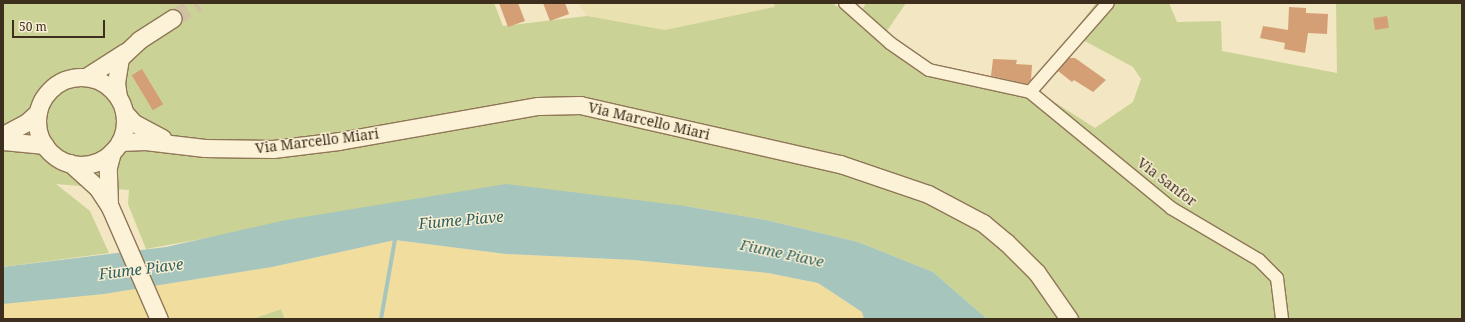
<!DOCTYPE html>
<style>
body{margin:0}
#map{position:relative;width:1465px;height:322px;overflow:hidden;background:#f3e6c3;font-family:"Noto Serif",serif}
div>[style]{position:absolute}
.farmland>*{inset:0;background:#e9e1af}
.green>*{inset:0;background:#cad295}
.sand>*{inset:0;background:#f1dd9d}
.water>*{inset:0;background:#a5c5bd}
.stream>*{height:3.5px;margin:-1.75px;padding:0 1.75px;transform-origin:1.75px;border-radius:1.75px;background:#a5c5bd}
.building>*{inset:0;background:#d59f75;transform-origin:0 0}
.secondary-tunnel>*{height:17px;margin-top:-8.5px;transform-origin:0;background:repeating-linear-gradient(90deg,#cfc1a2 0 17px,transparent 0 25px)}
.roads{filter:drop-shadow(1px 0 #8f7657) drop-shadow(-1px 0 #8f7657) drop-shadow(0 1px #8f7657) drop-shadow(0 -1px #8f7657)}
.street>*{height:12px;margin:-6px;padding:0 6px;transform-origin:6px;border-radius:6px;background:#fcf2d7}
.secondary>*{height:17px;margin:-8.5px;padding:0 8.5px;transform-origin:8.5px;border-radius:8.5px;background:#fcf2d7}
.secondary>.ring{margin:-8.5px;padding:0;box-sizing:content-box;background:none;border:17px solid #fcf2d7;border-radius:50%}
span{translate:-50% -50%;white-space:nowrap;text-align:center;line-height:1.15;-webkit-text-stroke:3px #f9efd4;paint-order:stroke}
.street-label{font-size:14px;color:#3e2e1d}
.water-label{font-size:15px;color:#2b5f5d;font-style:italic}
.frame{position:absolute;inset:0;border:4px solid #3e2e1d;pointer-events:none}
.scale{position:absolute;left:12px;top:20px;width:93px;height:18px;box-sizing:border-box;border:2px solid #3e2e1d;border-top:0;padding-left:5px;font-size:12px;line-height:14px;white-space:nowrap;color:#3e2e1d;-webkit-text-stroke:3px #f9efd4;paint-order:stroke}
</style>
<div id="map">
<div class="farmland">
<i style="clip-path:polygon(578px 3px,774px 3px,776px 7px,665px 30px,587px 16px)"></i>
</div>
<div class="green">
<i style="clip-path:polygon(3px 3px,494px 3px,503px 26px,587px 16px,665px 30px,775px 7px,774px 3px,832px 3px,857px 19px,866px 3px,906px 3px,880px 41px,924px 73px,1037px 91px,1095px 128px,1133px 102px,1141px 79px,1133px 67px,1072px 34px,1096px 3px,1169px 3px,1177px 22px,1221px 21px,1222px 51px,1337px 73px,1336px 3px,1462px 3px,1462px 319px,987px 319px,933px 272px,858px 242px,766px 220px,685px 206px,223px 235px,146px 249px,128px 204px,129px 190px,56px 184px,90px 211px,109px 253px,3px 267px)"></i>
<i style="clip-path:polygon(281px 309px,285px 319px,252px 319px)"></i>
</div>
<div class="sand">
<i style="clip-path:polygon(395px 240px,506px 254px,634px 260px,768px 273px,818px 283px,862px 312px,864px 319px,285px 319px,281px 309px,252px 319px,3px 319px,3px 304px,104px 294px,272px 267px)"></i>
</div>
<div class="water">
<i style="clip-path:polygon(506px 184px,685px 206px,766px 220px,858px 242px,933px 272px,987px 319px,864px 319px,862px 312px,818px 283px,768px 273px,634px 260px,506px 254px,395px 240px,272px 267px,104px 294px,3px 304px,3px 267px,166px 247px,286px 220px)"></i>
</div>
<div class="stream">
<i style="left:381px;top:319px;width:80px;rotate:-80deg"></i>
<i style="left:395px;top:240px;width:4px;rotate:-135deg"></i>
</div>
<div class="building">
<i style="clip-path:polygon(499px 3px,518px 3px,525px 21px,508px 27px)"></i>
<i style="clip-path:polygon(543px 3px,565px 3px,569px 14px,550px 21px)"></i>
<i style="clip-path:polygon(1289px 7px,1306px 8px,1306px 13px,1328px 14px,1327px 34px,1308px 33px,1305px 53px,1284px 49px,1285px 43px,1260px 38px,1263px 26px,1288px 30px)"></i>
<i style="left:1387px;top:16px;width:12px;height:14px;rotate:81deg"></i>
<i style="clip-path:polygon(1069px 58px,1075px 58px,1106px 80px,1093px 92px,1074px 80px,1072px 82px,1058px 71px)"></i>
<i style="clip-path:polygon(993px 59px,1017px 60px,1016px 64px,1032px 65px,1031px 80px,1027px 84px,991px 76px)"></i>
<i style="left:142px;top:69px;width:41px;height:12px;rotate:59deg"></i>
</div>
<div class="secondary-tunnel">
<i style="left:173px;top:18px;width:29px;rotate:-31deg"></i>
</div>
<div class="roads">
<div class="street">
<i style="left:845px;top:3px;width:60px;rotate:41.6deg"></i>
<i style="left:890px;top:43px;width:47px;rotate:34.7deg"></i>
<i style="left:929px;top:70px;width:103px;rotate:12.3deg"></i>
<i style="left:1030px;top:92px;width:183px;rotate:39.4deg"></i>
<i style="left:1171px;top:208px;width:102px;rotate:30.6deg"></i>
<i style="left:1259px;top:260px;width:25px;rotate:45deg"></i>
<i style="left:1277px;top:278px;width:41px;rotate:83deg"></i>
<i style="left:1030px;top:92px;width:118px;rotate:-48.8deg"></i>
</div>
<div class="secondary">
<i style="left:86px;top:77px;width:46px;rotate:-32.7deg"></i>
<i class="ring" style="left:37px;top:77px;width:71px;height:71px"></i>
<i style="left:118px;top:97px;width:14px;rotate:-98deg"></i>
<i style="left:116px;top:83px;width:25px;rotate:-81deg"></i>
<i style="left:120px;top:58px;width:26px;rotate:-43deg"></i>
<i style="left:139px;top:40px;width:40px;rotate:-32.9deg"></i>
<i style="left:124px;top:112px;width:15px;rotate:48deg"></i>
<i style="left:134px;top:123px;width:32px;rotate:28deg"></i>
<i style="left:3px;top:135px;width:27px;rotate:-28deg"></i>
<i style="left:27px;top:122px;width:15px;rotate:-42deg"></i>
<i style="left:3px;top:141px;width:42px;rotate:5.4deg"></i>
<i style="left:120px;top:142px;width:25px;rotate:-2deg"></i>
<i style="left:145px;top:141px;width:60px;rotate:6.7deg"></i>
<i style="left:205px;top:148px;width:68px;rotate:0.8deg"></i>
<i style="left:273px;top:149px;width:66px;rotate:-6.9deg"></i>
<i style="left:339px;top:141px;width:202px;rotate:-10deg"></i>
<i style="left:538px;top:106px;width:42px;rotate:-1.4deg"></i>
<i style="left:580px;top:105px;width:267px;rotate:12.8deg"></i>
<i style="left:840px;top:164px;width:93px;rotate:18.8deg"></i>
<i style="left:928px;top:194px;width:62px;rotate:27.8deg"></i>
<i style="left:983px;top:223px;width:30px;rotate:40deg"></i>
<i style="left:1006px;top:242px;width:44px;rotate:45deg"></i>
<i style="left:1037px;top:273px;width:56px;rotate:55.2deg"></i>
<i style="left:70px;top:163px;width:36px;rotate:42deg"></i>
<i style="left:97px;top:187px;width:24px;rotate:57deg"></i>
<i style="left:110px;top:207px;width:122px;rotate:66.4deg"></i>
<i style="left:109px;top:204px;width:37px;rotate:-92deg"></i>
<i style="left:108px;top:167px;width:16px;rotate:-75deg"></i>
</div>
</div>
<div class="street-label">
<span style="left:649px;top:121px;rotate:13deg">Via Marcello Miari</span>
<span style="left:317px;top:141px;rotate:-7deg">Via Marcello Miari</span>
<span style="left:1167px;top:182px;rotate:37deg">Via Sanfor</span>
</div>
<div class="water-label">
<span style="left:461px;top:220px;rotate:-5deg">Fiume Piave</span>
<span style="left:782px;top:253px;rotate:12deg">Fiume Piave</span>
<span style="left:141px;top:269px;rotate:-7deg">Fiume Piave</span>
</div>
<div class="frame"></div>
<div class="scale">50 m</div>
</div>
